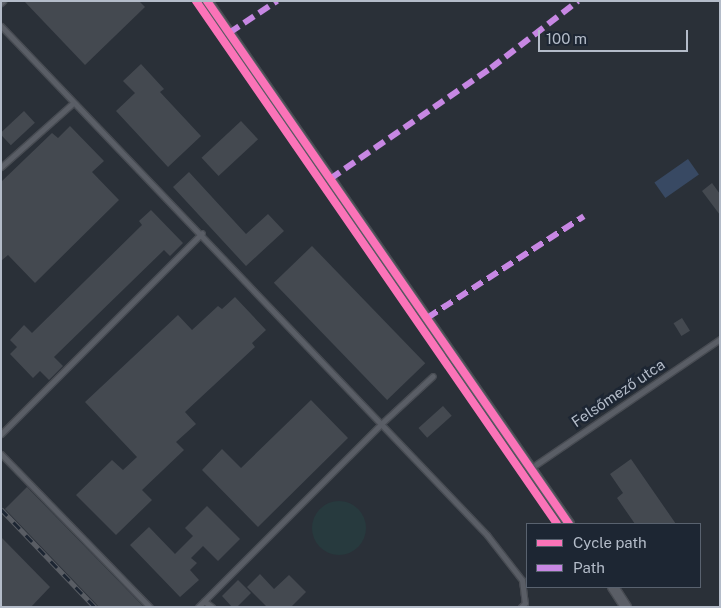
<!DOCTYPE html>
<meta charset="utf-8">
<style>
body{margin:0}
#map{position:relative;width:721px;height:608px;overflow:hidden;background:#2a3038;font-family:"Public Sans",sans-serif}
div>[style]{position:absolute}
.green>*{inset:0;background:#273a3e}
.round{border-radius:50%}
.water>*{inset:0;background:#384963;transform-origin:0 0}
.building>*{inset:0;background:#444950;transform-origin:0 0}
.roads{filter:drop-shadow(1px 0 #484c53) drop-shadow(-1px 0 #484c53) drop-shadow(0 1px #484c53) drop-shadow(0 -1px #484c53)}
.lane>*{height:5px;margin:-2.5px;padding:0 2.5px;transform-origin:2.5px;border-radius:2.5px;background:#5a5e66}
.street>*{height:10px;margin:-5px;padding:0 5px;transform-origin:5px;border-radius:5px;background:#5a5e66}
.rail>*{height:5px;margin-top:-2.5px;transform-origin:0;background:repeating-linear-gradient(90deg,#1d2633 0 9px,#595d64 0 18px);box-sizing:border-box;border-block:1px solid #595d64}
.quiet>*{height:6px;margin-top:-3px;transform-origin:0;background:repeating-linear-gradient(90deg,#c787e3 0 12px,transparent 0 18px)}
.cycleway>*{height:8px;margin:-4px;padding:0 4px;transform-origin:4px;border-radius:4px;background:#fb73b8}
span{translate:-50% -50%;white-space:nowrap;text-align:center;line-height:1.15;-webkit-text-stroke:5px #1d2633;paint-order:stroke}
.street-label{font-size:15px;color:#b4bcc9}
.frame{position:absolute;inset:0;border:2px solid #b4bcc9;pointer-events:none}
.legend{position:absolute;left:526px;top:523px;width:175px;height:65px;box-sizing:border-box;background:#1d2633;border:1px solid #59626f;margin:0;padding:6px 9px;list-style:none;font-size:15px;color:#b4bcc9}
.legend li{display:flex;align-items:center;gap:10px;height:25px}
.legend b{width:25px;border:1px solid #59626f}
.scale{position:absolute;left:538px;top:30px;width:150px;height:22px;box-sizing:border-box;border:2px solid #b4bcc9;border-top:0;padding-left:6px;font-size:15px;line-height:18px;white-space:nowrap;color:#b4bcc9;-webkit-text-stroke:4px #1d2633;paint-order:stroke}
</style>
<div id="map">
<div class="green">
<i class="round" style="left:312px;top:501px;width:54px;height:54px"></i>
</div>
<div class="water">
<i style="left:688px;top:159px;width:19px;height:41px;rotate:55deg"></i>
</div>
<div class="building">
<i style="clip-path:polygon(24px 1px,139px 1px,145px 7px,85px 65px)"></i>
<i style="clip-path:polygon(141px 64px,164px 89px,160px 92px,201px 136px,168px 167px,116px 111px,135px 93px,123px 81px)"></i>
<i style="left:24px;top:111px;width:16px;height:33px;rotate:47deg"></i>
<i style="left:241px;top:121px;width:25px;height:54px;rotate:47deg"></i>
<i style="clip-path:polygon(70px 126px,104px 161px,92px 172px,119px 200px,35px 283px,8px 255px,1px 261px,1px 182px,52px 133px,58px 138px)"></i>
<i style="clip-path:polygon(189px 172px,246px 234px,268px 214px,284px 231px,246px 266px,173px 187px)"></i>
<i style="clip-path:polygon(712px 183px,720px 194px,720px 215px,702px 191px)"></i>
<i style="clip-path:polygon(151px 210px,183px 243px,170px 256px,164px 250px,54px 357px,63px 366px,49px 380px,40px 371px,33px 378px,10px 354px,17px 347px,10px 340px,24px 325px,32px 333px,142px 225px,139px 221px)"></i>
<i style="left:312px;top:246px;width:163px;height:53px;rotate:46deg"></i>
<i style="clip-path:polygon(235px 297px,266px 330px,252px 343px,255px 347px,185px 412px,196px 424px,176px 442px,184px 450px,142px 490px,152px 500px,116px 535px,76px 495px,112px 460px,123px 470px,137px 457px,85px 402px,178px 315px,192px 330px,218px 306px,222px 309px)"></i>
<i style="left:682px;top:318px;width:15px;height:10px;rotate:58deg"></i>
<i style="clip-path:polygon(311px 400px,348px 438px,258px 527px,202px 470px,222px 449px,241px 468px)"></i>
<i style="left:443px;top:406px;width:13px;height:33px;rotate:48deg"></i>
<i style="clip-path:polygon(631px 459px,676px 524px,635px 524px,617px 498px,623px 493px,610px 474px)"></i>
<i style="clip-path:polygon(27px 487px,144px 607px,99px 607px,5px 509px)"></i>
<i style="clip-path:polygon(207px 506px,240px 539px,218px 561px,203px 546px,191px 558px,197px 563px,190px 570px,199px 580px,180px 597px,130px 545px,149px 527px,175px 554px,193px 536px,185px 528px)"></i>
<i style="clip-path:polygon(1px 537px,50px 587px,31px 607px,1px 607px)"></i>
<i style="clip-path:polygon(260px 574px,274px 589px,289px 575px,306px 592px,291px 607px,267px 607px,247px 587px)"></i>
<i style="clip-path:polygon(238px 580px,251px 593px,237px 607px,232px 607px,222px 596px)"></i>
</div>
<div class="roads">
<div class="lane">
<i style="left:1px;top:3px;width:3px;rotate:-45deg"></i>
<i style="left:1px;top:26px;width:704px;rotate:46.32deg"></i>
<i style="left:487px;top:535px;width:57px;rotate:52.1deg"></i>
<i style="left:522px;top:580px;width:23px;rotate:83deg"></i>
<i style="left:525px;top:603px;width:6px;rotate:135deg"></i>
<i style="left:1px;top:167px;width:95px;rotate:-41.6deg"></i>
<i style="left:1px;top:434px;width:284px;rotate:-45deg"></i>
<i style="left:1px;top:454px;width:214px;rotate:45.8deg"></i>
<i style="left:531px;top:468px;width:229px;rotate:-34.3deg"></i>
<i style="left:204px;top:601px;width:10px;rotate:37deg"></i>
<i style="left:198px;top:607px;width:260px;rotate:-45deg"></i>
<i style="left:382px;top:423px;width:69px;rotate:-42.7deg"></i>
</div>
<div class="street">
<i style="left:207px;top:1px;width:636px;rotate:55.31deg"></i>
<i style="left:613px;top:587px;width:24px;rotate:57deg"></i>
</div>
</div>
<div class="rail">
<i style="left:1px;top:509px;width:136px;rotate:46.2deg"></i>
</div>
<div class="quiet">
<i style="left:229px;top:33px;width:58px;rotate:-33.7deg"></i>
<i style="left:330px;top:179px;width:196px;rotate:-34.6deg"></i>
<i style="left:491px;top:68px;width:110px;rotate:-37.6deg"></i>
<i style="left:427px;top:318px;width:187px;rotate:-33deg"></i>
</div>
<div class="cycleway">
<i style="left:196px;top:1px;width:635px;rotate:55.38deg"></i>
<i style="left:207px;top:1px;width:636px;rotate:55.31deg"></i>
</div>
<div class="street-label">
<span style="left:618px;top:393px;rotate:-34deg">Felsőmező utca</span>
</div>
<div class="frame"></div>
<ul class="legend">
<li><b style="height:6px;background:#fb73b8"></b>Cycle path</li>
<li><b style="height:6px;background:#c787e3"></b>Path</li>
</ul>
<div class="scale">100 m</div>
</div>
